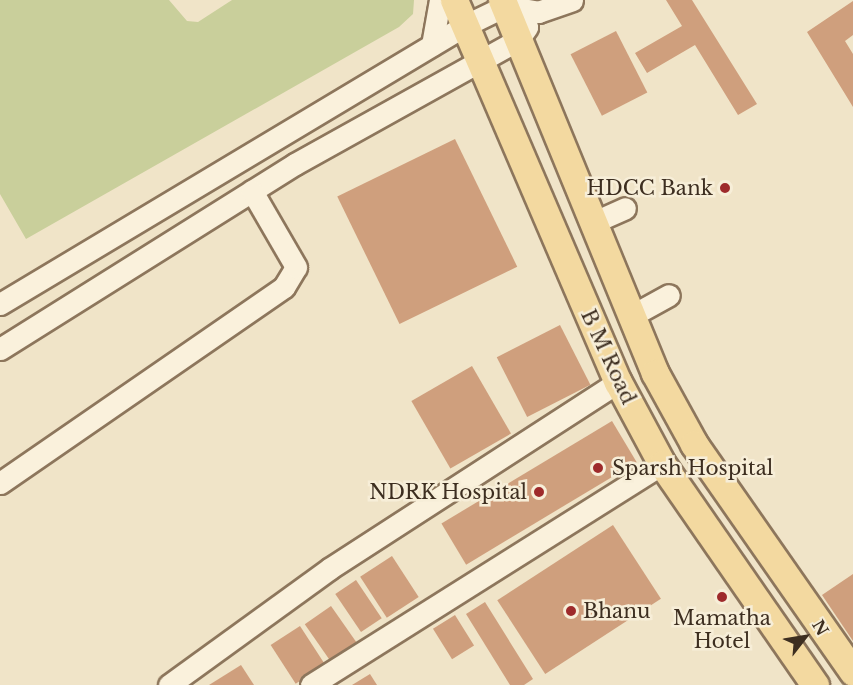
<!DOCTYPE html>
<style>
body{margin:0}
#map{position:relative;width:853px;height:685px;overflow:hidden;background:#f0e4c8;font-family:"Libre Baskerville",serif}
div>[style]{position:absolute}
.green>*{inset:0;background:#c9cf9b}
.building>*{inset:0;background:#cf9f7d;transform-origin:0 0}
.roads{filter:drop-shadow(2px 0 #8d765c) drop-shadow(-2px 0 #8d765c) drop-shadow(0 2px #8d765c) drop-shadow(0 -2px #8d765c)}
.minor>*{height:21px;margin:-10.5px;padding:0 10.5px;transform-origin:10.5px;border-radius:10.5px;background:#faf1dc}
.major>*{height:27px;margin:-13.5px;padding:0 13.5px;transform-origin:13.5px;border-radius:13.5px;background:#f3d9a0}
.dots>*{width:16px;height:16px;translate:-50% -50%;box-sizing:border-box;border:3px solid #f7eed8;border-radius:50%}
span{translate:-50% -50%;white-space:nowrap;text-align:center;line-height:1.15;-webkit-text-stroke:5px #f7eed8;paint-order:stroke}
.poi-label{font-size:20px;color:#3d2e20}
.right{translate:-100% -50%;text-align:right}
.left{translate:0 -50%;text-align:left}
.street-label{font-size:20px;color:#3d2e20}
.north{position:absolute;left:775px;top:607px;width:60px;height:60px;-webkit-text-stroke:4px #f7eed8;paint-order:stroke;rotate:59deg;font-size:16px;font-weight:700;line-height:24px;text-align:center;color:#3d2e20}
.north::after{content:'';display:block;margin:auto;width:21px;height:27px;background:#3d2e20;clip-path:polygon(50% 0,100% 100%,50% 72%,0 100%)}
</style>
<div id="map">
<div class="green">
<i style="clip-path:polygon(0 0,169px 0,187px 21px,198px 22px,232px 0,414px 0,413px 14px,399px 27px,26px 239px,0 194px)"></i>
</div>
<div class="building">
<i style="clip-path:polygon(666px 0,692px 0,757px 104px,738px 115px,695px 45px,647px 73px,635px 53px,682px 26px)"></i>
<i style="clip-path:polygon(853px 1px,853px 35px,845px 41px,853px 54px,853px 107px,807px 32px)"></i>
<i style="left:616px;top:31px;width:69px;height:51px;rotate:63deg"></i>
<i style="left:455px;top:139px;width:142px;height:131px;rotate:64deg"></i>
<i style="left:560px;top:325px;width:67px;height:71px;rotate:63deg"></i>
<i style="left:472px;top:366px;width:78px;height:70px;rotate:60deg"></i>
<i style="left:612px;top:421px;width:48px;height:199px;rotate:59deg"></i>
<i style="left:613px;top:525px;width:88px;height:138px;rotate:57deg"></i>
<i style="left:392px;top:556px;width:49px;height:38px;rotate:57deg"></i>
<i style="clip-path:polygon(853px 574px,853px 641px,822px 595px)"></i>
<i style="left:356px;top:580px;width:46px;height:25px;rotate:56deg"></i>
<i style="clip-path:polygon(485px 602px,533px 679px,524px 685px,510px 685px,466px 614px)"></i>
<i style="left:331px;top:606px;width:44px;height:32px;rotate:55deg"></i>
<i style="left:455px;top:615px;width:36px;height:26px;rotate:58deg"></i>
<i style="left:300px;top:626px;width:46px;height:35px;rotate:57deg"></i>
<i style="clip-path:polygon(241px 665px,254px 685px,209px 685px)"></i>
<i style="clip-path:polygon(370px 674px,377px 685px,352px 685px)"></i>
</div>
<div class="roads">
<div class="minor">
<i style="left:432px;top:45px;width:46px;rotate:-79.9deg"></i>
<i style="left:592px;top:223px;width:36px;rotate:-24deg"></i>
<i style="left:0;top:304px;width:541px;rotate:-30.93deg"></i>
<i style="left:464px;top:26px;width:46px;rotate:-26deg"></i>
<i style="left:505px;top:6px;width:34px;rotate:10deg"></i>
<i style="left:538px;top:12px;width:36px;rotate:-19deg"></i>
<i style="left:631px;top:316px;width:43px;rotate:-28.9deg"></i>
<i style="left:0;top:349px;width:348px;rotate:-32.1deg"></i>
<i style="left:295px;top:164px;width:255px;rotate:-29.1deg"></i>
<i style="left:518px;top:40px;width:16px;rotate:-55deg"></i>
<i style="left:0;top:483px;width:345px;rotate:-34.6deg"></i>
<i style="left:284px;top:287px;width:23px;rotate:-59deg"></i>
<i style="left:296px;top:267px;width:88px;rotate:-120.1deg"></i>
<i style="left:169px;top:685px;width:198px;rotate:-35.9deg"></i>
<i style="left:329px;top:569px;width:344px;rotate:-32.9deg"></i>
<i style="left:311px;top:685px;width:415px;rotate:-32.2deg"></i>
</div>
<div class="major">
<i style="left:454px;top:0;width:416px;rotate:66.8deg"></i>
<i style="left:618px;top:382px;width:93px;rotate:61.8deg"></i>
<i style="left:662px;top:464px;width:269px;rotate:55.3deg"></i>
<i style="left:502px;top:0;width:403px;rotate:67.7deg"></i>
<i style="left:655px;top:373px;width:81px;rotate:61.2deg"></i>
<i style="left:694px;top:444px;width:278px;rotate:55.1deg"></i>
</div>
</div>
<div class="dots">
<i style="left:725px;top:188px;background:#9e2a2b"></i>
<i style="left:598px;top:468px;background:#9e2a2b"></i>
<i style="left:539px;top:492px;background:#9e2a2b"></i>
<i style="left:722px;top:597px;background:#9e2a2b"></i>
<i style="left:571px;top:611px;background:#9e2a2b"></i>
</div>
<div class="poi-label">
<span class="right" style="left:713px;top:188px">HDCC Bank</span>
<span class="left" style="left:612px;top:468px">Sparsh Hospital</span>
<span class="right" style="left:527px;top:492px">NDRK Hospital</span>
<span class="left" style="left:583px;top:611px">Bhanu</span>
<span style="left:722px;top:630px">Mamatha<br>Hotel</span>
</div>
<div class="street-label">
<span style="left:608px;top:357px;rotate:65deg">B M Road</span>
</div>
<div class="north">N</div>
</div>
